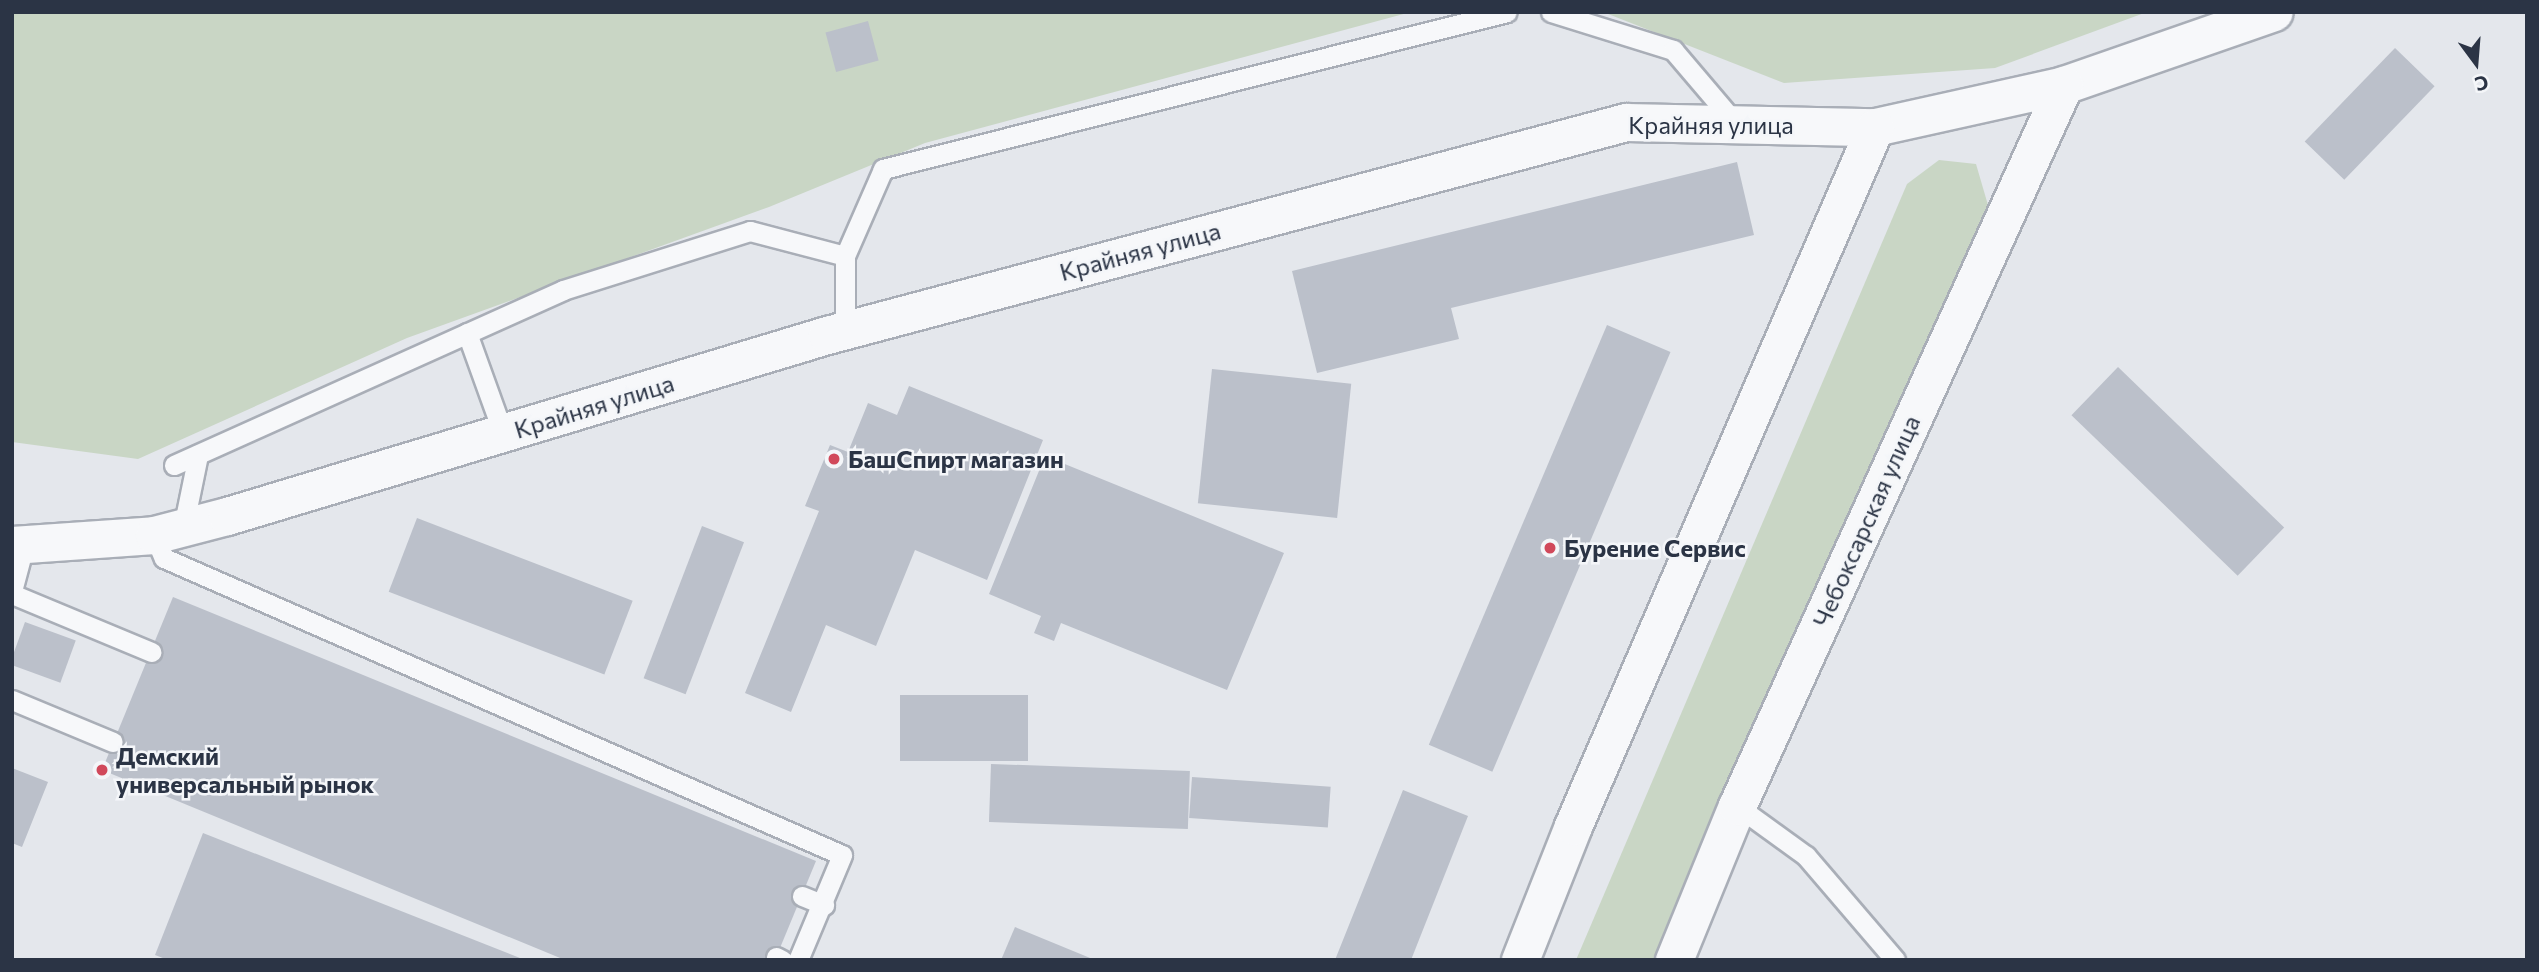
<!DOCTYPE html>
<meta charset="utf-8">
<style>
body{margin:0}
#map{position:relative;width:2539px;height:972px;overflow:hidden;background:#e4e7ec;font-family:Commissioner,sans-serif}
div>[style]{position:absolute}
.green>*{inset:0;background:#c9d6c5}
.building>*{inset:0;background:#bbc0ca;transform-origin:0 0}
.roads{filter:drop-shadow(2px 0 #a9aeb7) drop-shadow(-2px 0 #a9aeb7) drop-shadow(0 2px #a9aeb7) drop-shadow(0 -2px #a9aeb7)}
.lane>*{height:19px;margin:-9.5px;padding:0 9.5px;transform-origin:9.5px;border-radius:9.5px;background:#f7f8fa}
.street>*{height:37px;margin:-18.5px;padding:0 18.5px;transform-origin:18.5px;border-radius:18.5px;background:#f7f8fa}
.dots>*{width:19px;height:19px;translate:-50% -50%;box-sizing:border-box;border:4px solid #f4f6f9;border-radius:50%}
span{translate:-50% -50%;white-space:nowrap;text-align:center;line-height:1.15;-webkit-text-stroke:5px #f4f6f9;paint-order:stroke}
.street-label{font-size:24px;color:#2b3445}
.poi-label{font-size:24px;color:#2b3445;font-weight:700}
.left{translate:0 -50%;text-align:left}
.frame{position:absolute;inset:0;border:14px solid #2b3445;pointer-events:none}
.north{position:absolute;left:2441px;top:28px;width:70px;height:70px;-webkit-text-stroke:5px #f4f6f9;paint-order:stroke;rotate:164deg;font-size:19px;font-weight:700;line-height:28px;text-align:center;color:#2b3445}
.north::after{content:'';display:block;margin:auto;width:24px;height:32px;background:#2b3445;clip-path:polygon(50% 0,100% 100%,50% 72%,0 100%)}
</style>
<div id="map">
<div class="green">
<i style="clip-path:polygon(12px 12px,1411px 12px,925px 143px,769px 207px,407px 338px,138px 459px,12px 442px)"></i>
<i style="clip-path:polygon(1603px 12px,2147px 12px,1995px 68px,1784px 83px)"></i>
<i style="clip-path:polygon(1939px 160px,1976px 164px,1990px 212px,1670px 960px,1576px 960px,1907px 184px)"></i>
</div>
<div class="building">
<i style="left:868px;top:21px;width:41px;height:44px;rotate:75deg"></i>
<i style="left:2395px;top:48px;width:55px;height:130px;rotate:44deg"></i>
<i style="clip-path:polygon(1737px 162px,1754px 235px,1451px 308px,1459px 339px,1317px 373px,1292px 271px)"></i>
<i style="left:1607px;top:325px;width:69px;height:456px;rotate:23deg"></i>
<i style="left:2118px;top:367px;width:231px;height:67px;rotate:44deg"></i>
<i style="left:1212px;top:369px;width:140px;height:135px;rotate:6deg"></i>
<i style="clip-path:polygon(909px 386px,1043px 440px,987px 580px,915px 550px,876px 646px,826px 625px,791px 712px,745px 693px,819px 511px,805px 506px,830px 445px,848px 452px,868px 403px,897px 415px)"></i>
<i style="clip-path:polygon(1045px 456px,1284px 553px,1227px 690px,1061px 623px,1054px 641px,1034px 633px,1041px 616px,989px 594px)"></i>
<i style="left:417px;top:518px;width:231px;height:79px;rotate:21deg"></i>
<i style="left:702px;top:526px;width:45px;height:163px;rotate:21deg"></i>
<i style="clip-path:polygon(173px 597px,816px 861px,775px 960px,565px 960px,102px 770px)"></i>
<i style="left:25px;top:622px;width:54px;height:45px;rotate:20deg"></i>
<i style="left:900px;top:695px;width:128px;height:66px"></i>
<i style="left:991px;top:764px;width:199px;height:58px;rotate:2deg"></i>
<i style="clip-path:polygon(12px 768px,48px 782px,22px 847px,12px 843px)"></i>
<i style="left:1192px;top:777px;width:139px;height:41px;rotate:4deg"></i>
<i style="clip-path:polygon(1403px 790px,1468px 816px,1411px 960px,1335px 960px)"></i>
<i style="clip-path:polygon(203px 833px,525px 960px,168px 960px,155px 955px)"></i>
<i style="clip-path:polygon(1015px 927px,1095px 960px,1001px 960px)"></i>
</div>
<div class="roads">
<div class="lane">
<i style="left:1551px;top:12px;width:128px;rotate:17.3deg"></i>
<i style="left:1673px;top:50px;width:97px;rotate:49.6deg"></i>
<i style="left:845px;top:330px;width:74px;rotate:-90deg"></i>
<i style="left:845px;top:256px;width:95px;rotate:-66.4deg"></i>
<i style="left:883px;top:169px;width:643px;rotate:-14.12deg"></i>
<i style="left:467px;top:333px;width:106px;rotate:70.2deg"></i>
<i style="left:174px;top:465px;width:427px;rotate:-24.2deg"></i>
<i style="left:563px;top:290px;width:196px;rotate:-17.5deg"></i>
<i style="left:750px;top:231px;width:98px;rotate:14.7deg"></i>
<i style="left:183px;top:528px;width:75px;rotate:-78.4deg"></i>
<i style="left:154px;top:535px;width:25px;rotate:67deg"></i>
<i style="left:164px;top:558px;width:740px;rotate:23.66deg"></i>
<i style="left:842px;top:855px;width:114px;rotate:112.7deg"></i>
<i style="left:12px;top:591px;width:47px;rotate:-75.1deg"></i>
<i style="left:12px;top:594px;width:151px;rotate:22.6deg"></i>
<i style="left:12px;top:700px;width:109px;rotate:22.6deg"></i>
<i style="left:1737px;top:806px;width:85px;rotate:35.9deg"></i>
<i style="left:1806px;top:856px;width:137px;rotate:49.4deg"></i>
<i style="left:802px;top:896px;width:24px;rotate:22deg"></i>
<i style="left:776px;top:957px;width:7px;rotate:27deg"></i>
</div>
<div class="street">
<i style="left:12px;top:545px;width:142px;rotate:-4deg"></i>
<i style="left:154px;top:535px;width:75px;rotate:-14.6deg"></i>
<i style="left:227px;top:516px;width:627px;rotate:-16.79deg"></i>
<i style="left:827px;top:335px;width:827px;rotate:-14.93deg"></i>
<i style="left:1626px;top:122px;width:249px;rotate:1.2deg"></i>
<i style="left:1875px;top:127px;width:194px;rotate:-12.5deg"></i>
<i style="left:2064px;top:85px;width:222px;rotate:-19.2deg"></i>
<i style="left:1520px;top:960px;width:144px;rotate:-68.4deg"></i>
<i style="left:1573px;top:826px;width:761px;rotate:-66.63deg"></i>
<i style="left:1674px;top:960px;width:166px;rotate:-67.8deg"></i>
<i style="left:1737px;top:806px;width:792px;rotate:-65.6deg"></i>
</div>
</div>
<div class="dots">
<i style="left:834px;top:459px;background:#d1495b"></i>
<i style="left:1550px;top:548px;background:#d1495b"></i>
<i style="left:102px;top:770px;background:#d1495b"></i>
</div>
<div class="street-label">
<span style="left:1711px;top:125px">Крайняя улица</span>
<span style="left:1140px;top:251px;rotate:-15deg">Крайняя улица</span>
<span style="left:594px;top:406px;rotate:-17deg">Крайняя улица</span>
<span style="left:1866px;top:521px;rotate:-66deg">Чебоксарская улица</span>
</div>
<div class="poi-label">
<span class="left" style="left:848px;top:459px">БашСпирт магазин</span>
<span class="left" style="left:1564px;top:548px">Бурение Сервис</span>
<span class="left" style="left:116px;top:770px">Демский<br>универсальный рынок</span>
</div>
<div class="frame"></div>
<div class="north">С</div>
</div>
